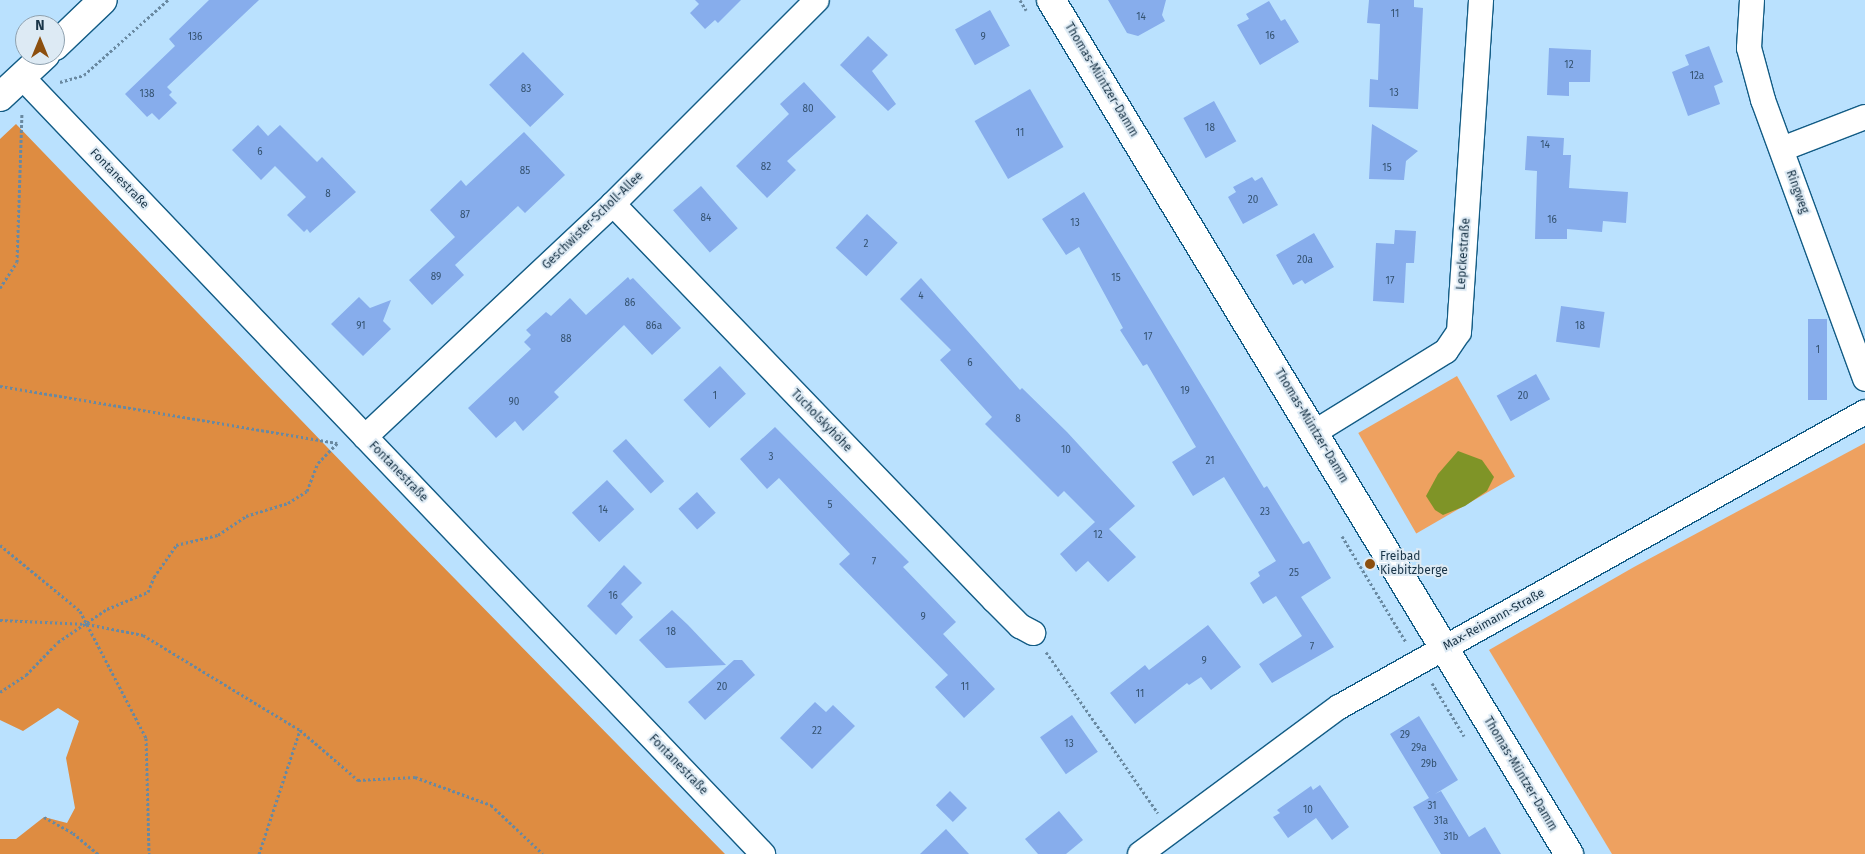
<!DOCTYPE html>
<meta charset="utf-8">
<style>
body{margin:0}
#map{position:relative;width:1865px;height:854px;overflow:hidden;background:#bae1fe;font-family:"Fira Sans",sans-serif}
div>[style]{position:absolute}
.green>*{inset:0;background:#eea160;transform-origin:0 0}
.forest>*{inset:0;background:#de8c41}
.water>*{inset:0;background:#7f9427}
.building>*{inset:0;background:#87adec;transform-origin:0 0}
.path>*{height:3px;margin-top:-1.5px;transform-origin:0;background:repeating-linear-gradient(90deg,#6989a1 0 2.5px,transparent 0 5px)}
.roads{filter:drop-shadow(1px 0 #135c85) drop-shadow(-1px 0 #135c85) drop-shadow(0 1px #135c85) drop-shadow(0 -1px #135c85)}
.minor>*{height:24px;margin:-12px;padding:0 12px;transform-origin:12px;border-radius:12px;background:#fff}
.tertiary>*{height:28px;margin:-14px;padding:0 14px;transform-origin:14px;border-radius:14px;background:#fff}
.secondary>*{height:28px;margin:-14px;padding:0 14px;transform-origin:14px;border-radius:14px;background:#fff}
.dots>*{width:14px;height:14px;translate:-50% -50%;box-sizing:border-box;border:2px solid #ddeaf4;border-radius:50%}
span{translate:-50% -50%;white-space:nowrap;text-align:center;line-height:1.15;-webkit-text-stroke:4px #ddeaf4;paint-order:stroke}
.number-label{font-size:10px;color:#345270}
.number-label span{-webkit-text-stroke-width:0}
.street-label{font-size:12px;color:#193447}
.poi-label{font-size:12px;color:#193447}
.left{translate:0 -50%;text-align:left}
.north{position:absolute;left:15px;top:15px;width:50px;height:50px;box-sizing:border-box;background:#ddeaf4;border:1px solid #8fa1af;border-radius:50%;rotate:0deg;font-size:14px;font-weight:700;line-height:20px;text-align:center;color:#193447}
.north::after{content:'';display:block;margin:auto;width:18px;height:22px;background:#8c4f0f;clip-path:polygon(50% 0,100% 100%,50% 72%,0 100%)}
</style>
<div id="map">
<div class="green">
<i style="left:1457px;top:376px;width:116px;height:114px;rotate:60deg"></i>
<i style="clip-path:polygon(1865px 443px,1865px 854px,1612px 854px,1489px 650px,1634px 567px)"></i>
</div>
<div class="forest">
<i style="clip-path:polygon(16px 124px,405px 528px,725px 854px,0 854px,0 839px,16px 839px,44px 817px,67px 823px,75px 808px,66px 758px,79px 721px,58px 708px,23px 731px,0 720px,0 139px)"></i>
</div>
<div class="water">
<i style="clip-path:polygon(1458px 451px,1482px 460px,1494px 477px,1487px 491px,1465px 506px,1443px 515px,1435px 510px,1426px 496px,1438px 474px)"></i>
</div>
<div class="building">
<i style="clip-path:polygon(209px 0,259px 0,167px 87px,172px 92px,169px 95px,177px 103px,159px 120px,152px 113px,147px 117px,125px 94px,175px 46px,169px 39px)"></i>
<i style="clip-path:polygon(695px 0,741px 0,718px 23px,715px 20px,705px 29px,690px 13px,699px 4px)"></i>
<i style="clip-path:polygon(1108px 0,1166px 0,1162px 15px,1165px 21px,1138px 36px,1127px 33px)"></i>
<i style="clip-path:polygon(1369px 0,1414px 0,1414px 7px,1423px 8px,1418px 109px,1369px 107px,1370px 79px,1378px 80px,1380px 24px,1367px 23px)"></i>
<i style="clip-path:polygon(1269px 1px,1281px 21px,1285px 19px,1299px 42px,1260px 65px,1237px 25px,1249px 19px,1246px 14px)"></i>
<i style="left:990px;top:10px;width:41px;height:40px;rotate:61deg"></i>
<i style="clip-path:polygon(868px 36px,888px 55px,872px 71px,896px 104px,888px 111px,840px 65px)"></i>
<i style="clip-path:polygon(1709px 46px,1723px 82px,1714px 86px,1720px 104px,1688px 116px,1672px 72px,1689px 65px,1685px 55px)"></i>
<i style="clip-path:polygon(1549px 48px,1591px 50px,1590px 82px,1569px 82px,1569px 96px,1547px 95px)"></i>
<i style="left:523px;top:52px;width:59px;height:47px;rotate:46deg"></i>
<i style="clip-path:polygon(804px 82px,836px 117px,787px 161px,796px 170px,767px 198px,736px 166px,789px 114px,780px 104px)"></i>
<i style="left:1030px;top:89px;width:67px;height:64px;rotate:60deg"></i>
<i style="left:1214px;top:101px;width:46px;height:35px;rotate:61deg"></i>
<i style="clip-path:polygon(1372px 124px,1418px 151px,1406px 161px,1404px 180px,1369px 179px)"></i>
<i style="clip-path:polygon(258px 125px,268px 136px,280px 125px,317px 162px,322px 157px,356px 192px,310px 233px,307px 229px,304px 232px,287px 215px,306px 197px,275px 166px,261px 180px,232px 150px)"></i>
<i style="clip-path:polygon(524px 132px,565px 175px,525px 213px,518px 206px,455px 265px,464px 275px,432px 305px,409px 280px,455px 237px,430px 210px,461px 180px,466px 186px)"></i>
<i style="clip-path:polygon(1527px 136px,1564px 138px,1563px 155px,1571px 155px,1569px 188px,1628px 192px,1626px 223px,1603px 221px,1602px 232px,1567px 229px,1567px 239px,1535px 239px,1537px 171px,1525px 170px)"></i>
<i style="clip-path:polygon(1252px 177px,1255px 181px,1262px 177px,1278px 205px,1243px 224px,1228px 197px,1236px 192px,1233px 187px)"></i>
<i style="left:701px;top:186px;width:56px;height:37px;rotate:49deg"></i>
<i style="clip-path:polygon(1084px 192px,1264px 488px,1267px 486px,1303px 544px,1309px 541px,1331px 578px,1301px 597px,1334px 647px,1272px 683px,1259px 664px,1302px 636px,1276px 596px,1263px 604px,1250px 583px,1260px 576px,1258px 572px,1276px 561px,1224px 477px,1193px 496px,1172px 462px,1196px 447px,1147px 364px,1143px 366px,1120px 330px,1123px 328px,1079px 247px,1066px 255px,1042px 219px)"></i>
<i style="left:867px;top:214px;width:42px;height:46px;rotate:43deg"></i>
<i style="clip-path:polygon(1395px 230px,1416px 231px,1414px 263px,1406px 263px,1404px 303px,1373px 301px,1376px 243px,1394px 244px)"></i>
<i style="clip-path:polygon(1314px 233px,1334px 267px,1305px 284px,1302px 280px,1293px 285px,1276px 255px)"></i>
<i style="clip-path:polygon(628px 277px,630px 280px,633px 278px,681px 328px,652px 355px,624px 325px,554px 392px,559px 397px,523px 431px,515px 421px,496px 438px,468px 408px,531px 349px,524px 342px,531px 335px,526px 330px,546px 312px,551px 316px,570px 298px,586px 315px)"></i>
<i style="clip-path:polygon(921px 278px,1020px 390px,1022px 388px,1067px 432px,1135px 506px,1109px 529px,1136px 557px,1108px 582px,1088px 561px,1076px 572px,1060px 554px,1095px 522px,1064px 491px,1058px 497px,985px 424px,992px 417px,940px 360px,951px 350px,900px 299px)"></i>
<i style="clip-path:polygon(359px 297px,370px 308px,391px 300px,383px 321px,391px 329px,363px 356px,331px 324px)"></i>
<i style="left:1561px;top:306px;width:44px;height:36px;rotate:8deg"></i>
<i style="left:1808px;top:319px;width:19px;height:81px"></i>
<i style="left:720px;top:366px;width:38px;height:50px;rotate:47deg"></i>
<i style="left:1536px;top:374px;width:29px;height:45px;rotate:61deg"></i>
<i style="clip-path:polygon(775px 427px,909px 562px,903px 567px,956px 622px,943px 634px,995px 689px,964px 718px,935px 687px,948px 675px,839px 564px,850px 554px,779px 478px,767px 489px,740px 459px)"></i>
<i style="left:626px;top:439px;width:57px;height:18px;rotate:48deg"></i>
<i style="left:607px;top:480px;width:40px;height:48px;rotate:47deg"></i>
<i style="left:697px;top:492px;width:28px;height:25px;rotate:48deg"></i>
<i style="clip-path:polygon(624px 565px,642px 583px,621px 604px,633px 617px,616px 635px,587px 606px)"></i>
<i style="clip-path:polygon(672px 610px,688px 625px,726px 665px,666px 668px,639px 640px)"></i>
<i style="clip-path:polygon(1208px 625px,1241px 667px,1211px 690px,1201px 677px,1189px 685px,1187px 683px,1135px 724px,1110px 693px,1145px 665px,1149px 670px)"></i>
<i style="clip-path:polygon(734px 660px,742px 660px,755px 675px,705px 720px,688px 702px)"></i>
<i style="clip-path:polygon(815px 702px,826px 712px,833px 705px,855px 726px,812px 769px,780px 738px)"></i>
<i style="left:1072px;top:715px;width:45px;height:39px;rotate:55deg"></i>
<i style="clip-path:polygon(1419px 716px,1458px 780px,1435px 794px,1441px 791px,1469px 837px,1485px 827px,1501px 854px,1441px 854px,1413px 807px,1429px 798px,1390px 734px)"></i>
<i style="clip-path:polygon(1320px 785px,1349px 827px,1332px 840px,1316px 818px,1288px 838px,1273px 817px,1280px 813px,1277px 810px,1311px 786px,1313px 790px)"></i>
<i style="left:950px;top:791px;width:24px;height:20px;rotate:45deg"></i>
<i style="clip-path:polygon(1059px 811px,1083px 840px,1066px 854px,1038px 854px,1025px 839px)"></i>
<i style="clip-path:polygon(946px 829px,969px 854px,920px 854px)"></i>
</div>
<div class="path">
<i style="left:1020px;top:0;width:12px;rotate:59deg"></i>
<i style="left:60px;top:82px;width:25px;rotate:-16deg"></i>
<i style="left:84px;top:75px;width:113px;rotate:-41.8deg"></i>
<i style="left:0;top:288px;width:31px;rotate:-57deg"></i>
<i style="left:17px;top:262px;width:148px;rotate:-88.1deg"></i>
<i style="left:0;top:386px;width:342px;rotate:9.6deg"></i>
<i style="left:1342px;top:536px;width:124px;rotate:58.9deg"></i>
<i style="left:0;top:545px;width:104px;rotate:39.5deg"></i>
<i style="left:80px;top:611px;width:143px;rotate:62.5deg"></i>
<i style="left:146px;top:738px;width:116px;rotate:88.5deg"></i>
<i style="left:0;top:620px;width:87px;rotate:2.6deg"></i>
<i style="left:87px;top:624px;width:57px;rotate:11.1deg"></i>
<i style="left:143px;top:635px;width:184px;rotate:31.2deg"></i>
<i style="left:300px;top:730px;width:77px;rotate:40.8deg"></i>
<i style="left:358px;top:780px;width:57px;rotate:-3deg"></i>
<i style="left:415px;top:777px;width:81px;rotate:20.2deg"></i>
<i style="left:491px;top:805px;width:71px;rotate:43.3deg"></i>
<i style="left:1046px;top:652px;width:196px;rotate:55.2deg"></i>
<i style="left:1432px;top:683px;width:62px;rotate:58.9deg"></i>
<i style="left:0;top:692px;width:31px;rotate:-33deg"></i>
<i style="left:26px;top:675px;width:46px;rotate:-45.9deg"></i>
<i style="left:58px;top:642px;width:59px;rotate:-34deg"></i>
<i style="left:107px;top:609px;width:44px;rotate:-22.5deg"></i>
<i style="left:148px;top:592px;width:16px;rotate:-68deg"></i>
<i style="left:154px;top:577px;width:39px;rotate:-55deg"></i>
<i style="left:176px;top:545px;width:43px;rotate:-13.4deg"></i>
<i style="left:218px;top:535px;width:34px;rotate:-34deg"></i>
<i style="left:246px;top:516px;width:44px;rotate:-17.2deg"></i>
<i style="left:288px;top:503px;width:22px;rotate:-32deg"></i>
<i style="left:307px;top:491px;width:30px;rotate:-69deg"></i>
<i style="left:318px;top:463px;width:28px;rotate:-46deg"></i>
<i style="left:44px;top:817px;width:33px;rotate:29deg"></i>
<i style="left:73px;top:833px;width:33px;rotate:40deg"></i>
<i style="left:259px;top:854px;width:131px;rotate:-71.7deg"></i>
</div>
<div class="roads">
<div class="minor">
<i style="left:1752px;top:0;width:48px;rotate:93.6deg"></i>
<i style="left:1749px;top:48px;width:54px;rotate:74.9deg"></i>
<i style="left:1763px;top:100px;width:297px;rotate:69.9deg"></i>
<i style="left:22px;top:77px;width:1074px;rotate:46.36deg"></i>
<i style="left:1782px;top:149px;width:89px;rotate:-21.1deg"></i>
<i style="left:613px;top:204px;width:550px;rotate:46.11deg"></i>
<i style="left:994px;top:600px;width:37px;rotate:45deg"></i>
<i style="left:1020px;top:626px;width:15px;rotate:28deg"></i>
<i style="left:1315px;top:432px;width:154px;rotate:-31.7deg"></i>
<i style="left:1446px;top:351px;width:23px;rotate:-56deg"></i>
<i style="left:1459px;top:332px;width:333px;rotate:-86.2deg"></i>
<i style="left:365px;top:437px;width:340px;rotate:-43.2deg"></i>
<i style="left:613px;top:204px;width:288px;rotate:-45deg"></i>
<i style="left:1140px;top:854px;width:247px;rotate:-36.5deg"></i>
<i style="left:1339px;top:707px;width:603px;rotate:-29.29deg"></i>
</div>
<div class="tertiary">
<i style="left:1051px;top:0;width:999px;rotate:58.76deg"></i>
</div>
<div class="secondary">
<i style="left:55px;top:46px;width:66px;rotate:-43.8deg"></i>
<i style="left:0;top:97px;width:62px;rotate:-43deg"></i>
</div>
</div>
<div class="dots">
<i style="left:1370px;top:564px;background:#8c4f0f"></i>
</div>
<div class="number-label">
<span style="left:1395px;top:15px">11</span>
<span style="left:1141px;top:18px">14</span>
<span style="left:1270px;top:37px">16</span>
<span style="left:195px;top:38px">136</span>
<span style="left:983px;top:38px">9</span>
<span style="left:1569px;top:66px">12</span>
<span style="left:1697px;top:77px">12a</span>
<span style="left:526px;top:90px">83</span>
<span style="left:1394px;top:94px">13</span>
<span style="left:147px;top:95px">138</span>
<span style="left:808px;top:110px">80</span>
<span style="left:1210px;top:129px">18</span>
<span style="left:1020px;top:134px">11</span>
<span style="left:1545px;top:146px">14</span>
<span style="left:260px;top:153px">6</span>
<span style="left:766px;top:168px">82</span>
<span style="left:1387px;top:169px">15</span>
<span style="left:525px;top:172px">85</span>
<span style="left:328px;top:195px">8</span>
<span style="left:1253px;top:201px">20</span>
<span style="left:465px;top:216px">87</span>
<span style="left:706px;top:219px">84</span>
<span style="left:1552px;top:221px">16</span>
<span style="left:1075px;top:224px">13</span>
<span style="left:866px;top:245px">2</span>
<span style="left:1305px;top:261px">20a</span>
<span style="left:436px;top:278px">89</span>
<span style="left:1116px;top:279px">15</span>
<span style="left:1390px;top:282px">17</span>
<span style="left:921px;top:297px">4</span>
<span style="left:630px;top:304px">86</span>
<span style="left:361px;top:327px">91</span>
<span style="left:654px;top:327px">86a</span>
<span style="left:1580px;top:327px">18</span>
<span style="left:1148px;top:338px">17</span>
<span style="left:566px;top:340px">88</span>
<span style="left:1818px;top:351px">1</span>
<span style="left:970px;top:364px">6</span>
<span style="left:1185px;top:392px">19</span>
<span style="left:715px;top:397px">1</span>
<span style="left:1523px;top:397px">20</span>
<span style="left:514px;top:403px">90</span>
<span style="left:1018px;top:420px">8</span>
<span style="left:1066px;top:451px">10</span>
<span style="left:771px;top:458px">3</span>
<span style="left:1210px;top:462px">21</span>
<span style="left:830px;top:506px">5</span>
<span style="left:603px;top:511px">14</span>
<span style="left:1265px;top:513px">23</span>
<span style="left:1098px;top:536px">12</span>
<span style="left:874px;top:563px">7</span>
<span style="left:1294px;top:574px">25</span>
<span style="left:613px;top:597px">16</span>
<span style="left:923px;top:618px">9</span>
<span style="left:671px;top:633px">18</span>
<span style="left:1312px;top:648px">7</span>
<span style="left:1204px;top:662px">9</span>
<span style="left:722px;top:688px">20</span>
<span style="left:965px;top:688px">11</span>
<span style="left:1140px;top:695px">11</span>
<span style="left:817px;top:732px">22</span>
<span style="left:1405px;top:736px">29</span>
<span style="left:1069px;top:745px">13</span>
<span style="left:1419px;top:749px">29a</span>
<span style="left:1429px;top:765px">29b</span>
<span style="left:1432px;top:807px">31</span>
<span style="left:1308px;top:811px">10</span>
<span style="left:1441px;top:822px">31a</span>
<span style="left:1451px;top:838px">31b</span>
</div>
<div class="street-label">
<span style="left:1101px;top:80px;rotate:59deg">Thomas-Müntzer-Damm</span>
<span style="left:119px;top:179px;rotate:46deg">Fontanestraße</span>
<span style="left:1797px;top:192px;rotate:70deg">Ringweg</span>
<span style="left:593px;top:221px;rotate:-44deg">Geschwister-Scholl-Allee</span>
<span style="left:1464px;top:254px;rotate:-86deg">Lepckestraße</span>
<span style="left:821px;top:421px;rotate:46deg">Tucholskyhöhe</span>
<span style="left:1311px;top:426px;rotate:59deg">Thomas-Müntzer-Damm</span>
<span style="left:398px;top:472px;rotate:46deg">Fontanestraße</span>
<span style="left:1494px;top:620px;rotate:-29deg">Max-Reimann-Straße</span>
<span style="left:678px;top:765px;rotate:46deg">Fontanestraße</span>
<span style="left:1520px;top:774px;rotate:59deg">Thomas-Müntzer-Damm</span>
</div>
<div class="poi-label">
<span class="left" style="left:1380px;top:564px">Freibad<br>Kiebitzberge</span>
</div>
<div class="north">N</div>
</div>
